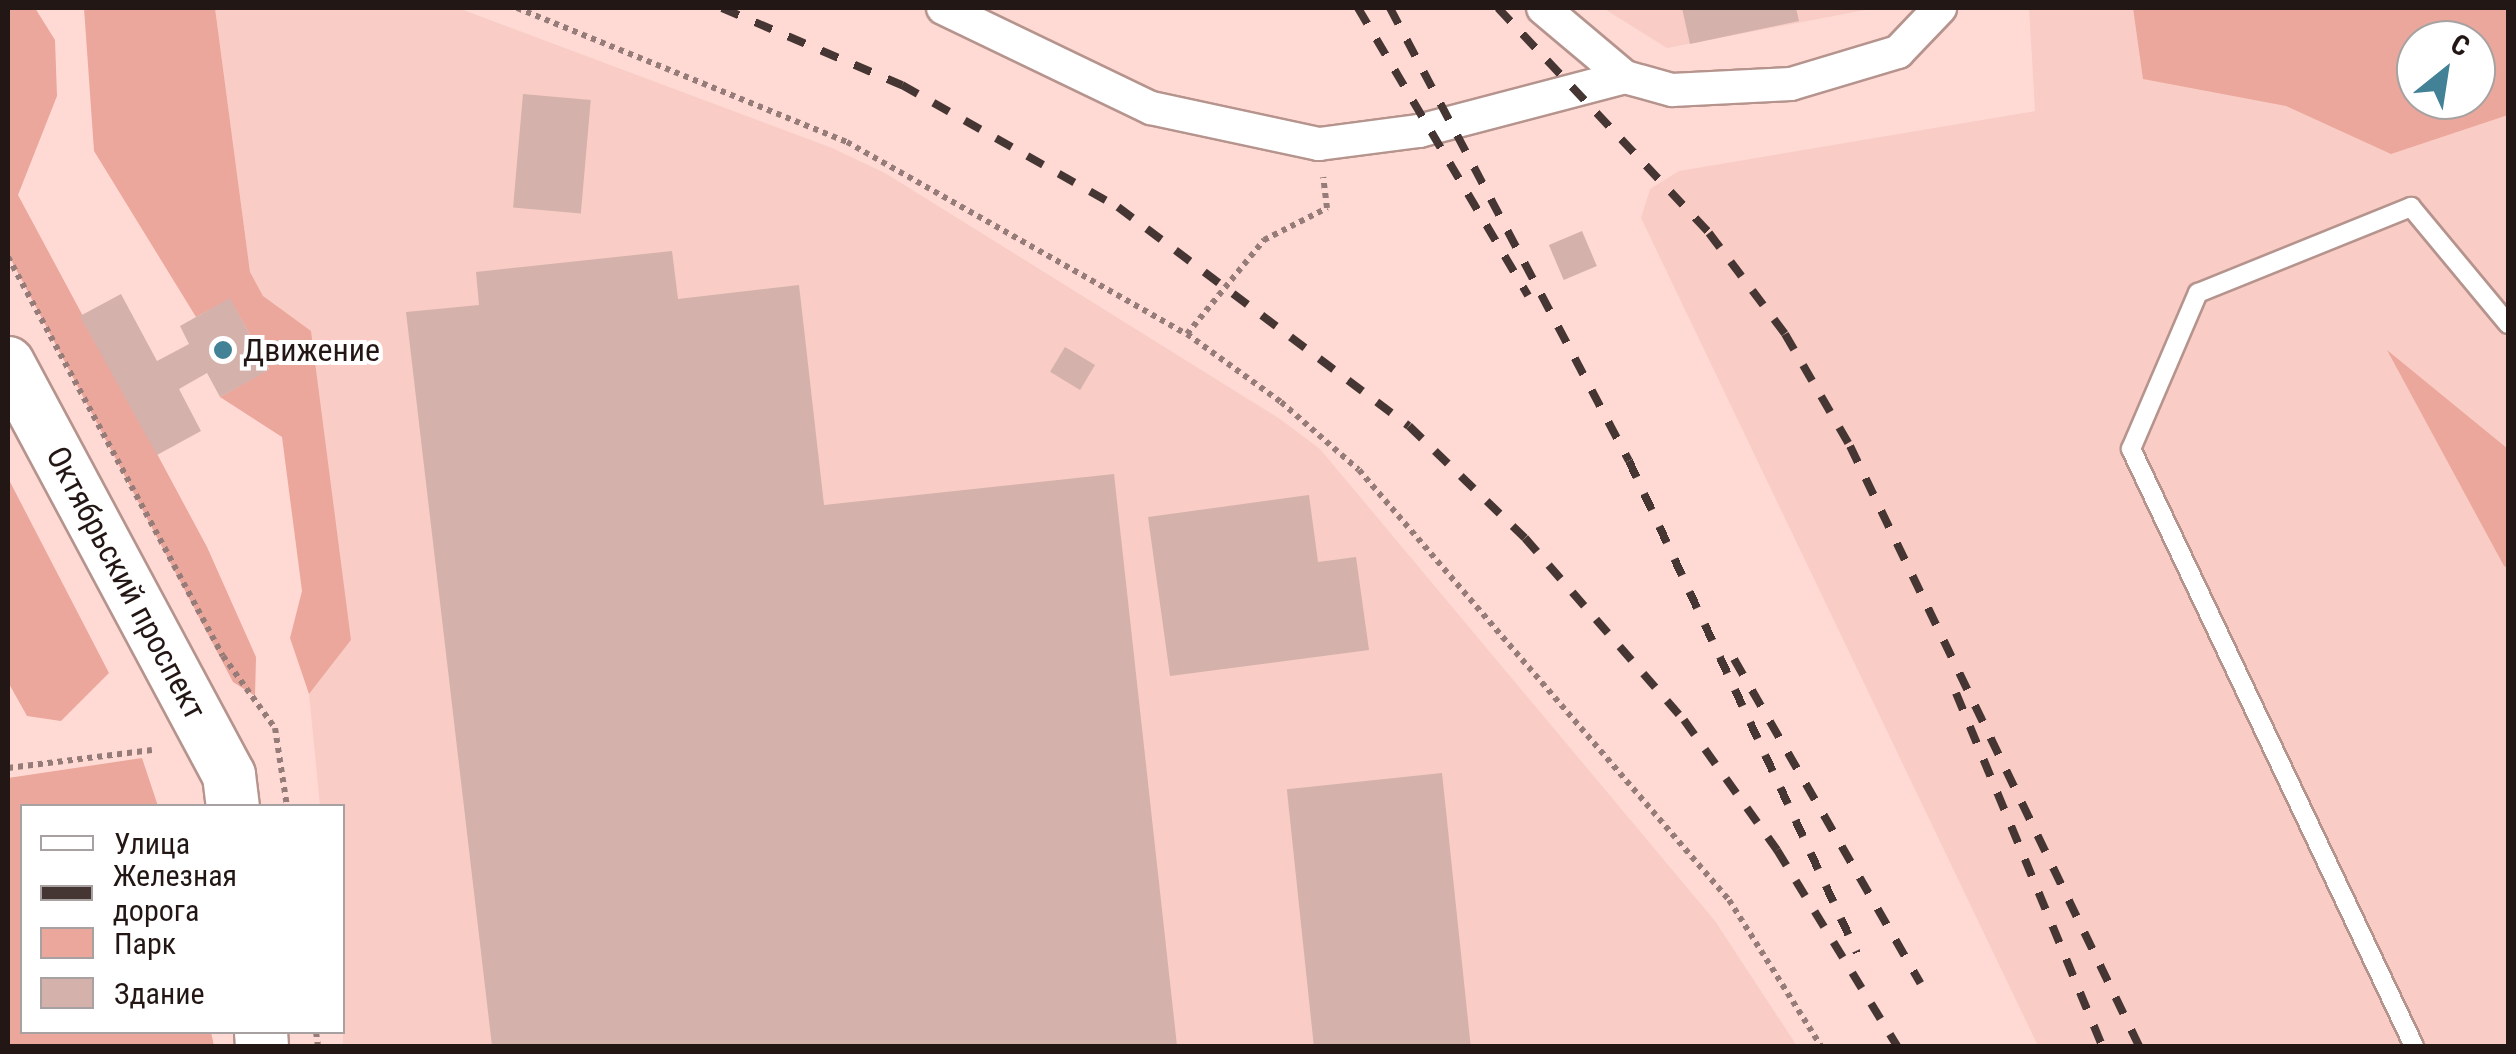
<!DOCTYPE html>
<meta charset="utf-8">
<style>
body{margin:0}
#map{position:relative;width:2516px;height:1054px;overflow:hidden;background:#ffdad4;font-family:"Roboto Condensed",sans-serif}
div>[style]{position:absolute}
.built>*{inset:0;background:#f9cdc5}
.green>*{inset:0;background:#eba79c}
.building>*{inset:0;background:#d4b1ab;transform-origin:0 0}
.path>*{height:6px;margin-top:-3px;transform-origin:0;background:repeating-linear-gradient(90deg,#957c78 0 5px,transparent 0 10px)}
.roads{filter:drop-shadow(2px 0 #b6948e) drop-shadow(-2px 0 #b6948e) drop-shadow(0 2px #b6948e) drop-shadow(0 -2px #b6948e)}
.service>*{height:18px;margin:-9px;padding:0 9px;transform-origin:9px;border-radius:9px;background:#fff}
.minor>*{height:32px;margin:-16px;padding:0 16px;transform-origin:16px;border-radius:16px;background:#fff}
.primary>*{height:52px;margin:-26px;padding:0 26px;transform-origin:26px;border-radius:26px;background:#fff}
.rail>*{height:8px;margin-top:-4px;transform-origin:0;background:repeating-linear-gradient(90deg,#463633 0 18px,transparent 0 36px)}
.dots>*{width:28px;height:28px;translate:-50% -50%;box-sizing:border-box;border:5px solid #fff;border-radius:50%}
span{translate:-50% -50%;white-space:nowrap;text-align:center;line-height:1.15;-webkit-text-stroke:8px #fff;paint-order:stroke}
.poi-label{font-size:32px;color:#231715}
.left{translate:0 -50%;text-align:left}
.street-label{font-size:32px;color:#231715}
.frame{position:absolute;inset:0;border:10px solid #231715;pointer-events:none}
.legend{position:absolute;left:20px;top:804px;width:325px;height:230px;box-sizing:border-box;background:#fff;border:2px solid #a7a2a1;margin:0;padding:12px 18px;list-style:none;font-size:30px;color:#231715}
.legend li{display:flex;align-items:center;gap:20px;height:50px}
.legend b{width:50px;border:2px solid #a7a2a1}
.north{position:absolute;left:2396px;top:20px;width:100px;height:100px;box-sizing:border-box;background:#fff;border:2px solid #a7a2a1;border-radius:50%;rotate:30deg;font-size:28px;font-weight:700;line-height:40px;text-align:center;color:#231715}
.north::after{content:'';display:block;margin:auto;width:35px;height:45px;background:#428196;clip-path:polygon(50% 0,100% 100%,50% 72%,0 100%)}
</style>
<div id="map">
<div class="built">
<i style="clip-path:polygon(215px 8px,458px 8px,832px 148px,885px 173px,1280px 419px,1320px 449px,1715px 921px,1797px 1046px,343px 1046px,342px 806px,320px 806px,309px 694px,351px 640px,250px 272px)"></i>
<i style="clip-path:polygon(1603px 8px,1875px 8px,1667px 48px)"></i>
<i style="clip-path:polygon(evenodd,2029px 8px,2508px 8px,2508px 1046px,2038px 1046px,1641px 218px,1650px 189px,1679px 171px,2035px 111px,2029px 8px,2416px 40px,2476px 40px,2476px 100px,2416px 100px,2416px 40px)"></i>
</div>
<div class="green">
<i style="clip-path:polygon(8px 8px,35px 8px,55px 40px,57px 96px,18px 195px,207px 547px,256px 657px,255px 696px,233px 682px,8px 254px)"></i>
<i style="clip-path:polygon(84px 8px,215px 8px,250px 272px,263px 296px,311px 331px,351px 640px,309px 694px,290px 638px,302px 591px,282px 437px,220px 397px,269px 369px,230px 299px,196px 317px,94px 151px)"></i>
<i style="clip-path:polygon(evenodd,2133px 8px,2508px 8px,2508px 115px,2391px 154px,2286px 106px,2143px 79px,2133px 8px,2416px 40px,2476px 40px,2476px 100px,2416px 100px,2416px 40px)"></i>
<i style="clip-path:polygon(2387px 350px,2508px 449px,2508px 568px,2504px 566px)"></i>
<i style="clip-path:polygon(8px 478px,109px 673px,61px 721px,27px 716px,8px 682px)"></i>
<i style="clip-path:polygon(142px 758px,158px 806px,22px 806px,22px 1032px,211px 1032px,214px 1046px,8px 1046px,8px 778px)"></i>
</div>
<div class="building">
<i style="clip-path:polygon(1682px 8px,1796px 8px,1799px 21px,1690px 44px)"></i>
<i style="left:523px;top:94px;width:68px;height:114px;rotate:5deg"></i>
<i style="left:1582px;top:231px;width:38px;height:36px;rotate:67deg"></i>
<i style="clip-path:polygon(672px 251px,678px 299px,799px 285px,824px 505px,1114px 474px,1177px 1046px,492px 1046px,406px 312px,479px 305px,476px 272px)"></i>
<i style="clip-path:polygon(121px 294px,157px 361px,189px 344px,180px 326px,230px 298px,269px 370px,220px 397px,207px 373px,179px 389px,201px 431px,157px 455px,80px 316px)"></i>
<i style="left:1065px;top:347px;width:35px;height:29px;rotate:31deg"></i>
<i style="clip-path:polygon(1309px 495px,1318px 562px,1356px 557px,1369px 650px,1170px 676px,1148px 517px)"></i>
<i style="left:1442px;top:773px;width:274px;height:156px;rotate:84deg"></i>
</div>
<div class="path">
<i style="left:517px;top:8px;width:356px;rotate:22.1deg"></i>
<i style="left:847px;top:142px;width:390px;rotate:29.5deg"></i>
<i style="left:1187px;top:334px;width:116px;rotate:35.9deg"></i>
<i style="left:1281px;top:402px;width:103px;rotate:41.1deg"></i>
<i style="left:1359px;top:470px;width:567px;rotate:49.29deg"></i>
<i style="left:1729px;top:900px;width:173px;rotate:57.8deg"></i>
<i style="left:8px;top:257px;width:453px;rotate:61.7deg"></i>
<i style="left:223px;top:656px;width:89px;rotate:54.2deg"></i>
<i style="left:275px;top:728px;width:79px;rotate:81.3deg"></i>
<i style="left:1187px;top:334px;width:122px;rotate:-50.7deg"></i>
<i style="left:1264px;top:240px;width:71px;rotate:-26.9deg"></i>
<i style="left:1327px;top:208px;width:31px;rotate:-97deg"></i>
<i style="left:8px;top:768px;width:145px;rotate:-7.1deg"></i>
<i style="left:316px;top:1032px;width:14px;rotate:82deg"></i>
</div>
<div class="roads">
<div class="service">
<i style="left:2414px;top:1046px;width:661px;rotate:-115.36deg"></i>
<i style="left:2131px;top:449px;width:170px;rotate:-66.8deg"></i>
<i style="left:2198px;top:293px;width:230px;rotate:-22deg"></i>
<i style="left:2411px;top:207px;width:152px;rotate:50.3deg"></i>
</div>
<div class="minor">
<i style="left:943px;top:8px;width:231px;rotate:25.7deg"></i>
<i style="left:1151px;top:108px;width:172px;rotate:12.1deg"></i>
<i style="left:1319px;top:144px;width:101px;rotate:-7.4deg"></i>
<i style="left:1419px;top:131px;width:213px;rotate:-14.7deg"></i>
<i style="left:1625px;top:77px;width:49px;rotate:15.5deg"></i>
<i style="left:1672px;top:90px;width:119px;rotate:-2.9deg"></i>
<i style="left:1791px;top:84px;width:112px;rotate:-16.7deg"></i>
<i style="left:1898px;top:52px;width:61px;rotate:-46.3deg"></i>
<i style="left:1543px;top:8px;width:107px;rotate:40.1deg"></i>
</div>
<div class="primary">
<i style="left:8px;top:363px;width:468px;rotate:61.8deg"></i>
<i style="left:229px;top:775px;width:31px;rotate:83deg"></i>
<i style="left:261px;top:1032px;width:14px;rotate:86deg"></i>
</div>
</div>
<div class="rail">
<i style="left:722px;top:8px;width:196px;rotate:23.2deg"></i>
<i style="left:902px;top:85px;width:248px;rotate:29.5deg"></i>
<i style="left:1118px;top:207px;width:364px;rotate:37deg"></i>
<i style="left:1409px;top:426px;width:161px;rotate:44deg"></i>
<i style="left:1525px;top:538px;width:242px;rotate:48.9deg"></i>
<i style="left:1684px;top:720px;width:160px;rotate:54.4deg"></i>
<i style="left:1777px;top:850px;width:230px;rotate:58.5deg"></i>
<i style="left:1358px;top:8px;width:334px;rotate:59.4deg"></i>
<i style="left:1390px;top:8px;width:512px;rotate:62.18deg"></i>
<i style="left:1629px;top:461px;width:542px;rotate:65.14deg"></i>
<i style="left:1498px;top:8px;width:308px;rotate:46.8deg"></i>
<i style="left:1709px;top:233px;width:126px;rotate:53deg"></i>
<i style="left:1785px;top:334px;width:129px;rotate:59.9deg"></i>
<i style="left:1850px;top:446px;width:666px;rotate:64.28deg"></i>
<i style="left:1734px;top:659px;width:374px;rotate:60.1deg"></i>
<i style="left:1956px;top:693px;width:382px;rotate:67.5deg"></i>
</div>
<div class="dots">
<i style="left:223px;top:350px;background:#428196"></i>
</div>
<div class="poi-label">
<span class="left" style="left:243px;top:350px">Движение</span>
</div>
<div class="street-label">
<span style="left:126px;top:583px;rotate:62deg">Октябрьский проспект</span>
</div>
<div class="frame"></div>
<ul class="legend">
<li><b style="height:12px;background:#fff"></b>Улица</li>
<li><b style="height:12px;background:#463633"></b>Железная дорога</li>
<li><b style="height:28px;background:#eba79c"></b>Парк</li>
<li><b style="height:28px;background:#d4b1ab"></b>Здание</li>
</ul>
<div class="north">С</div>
</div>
